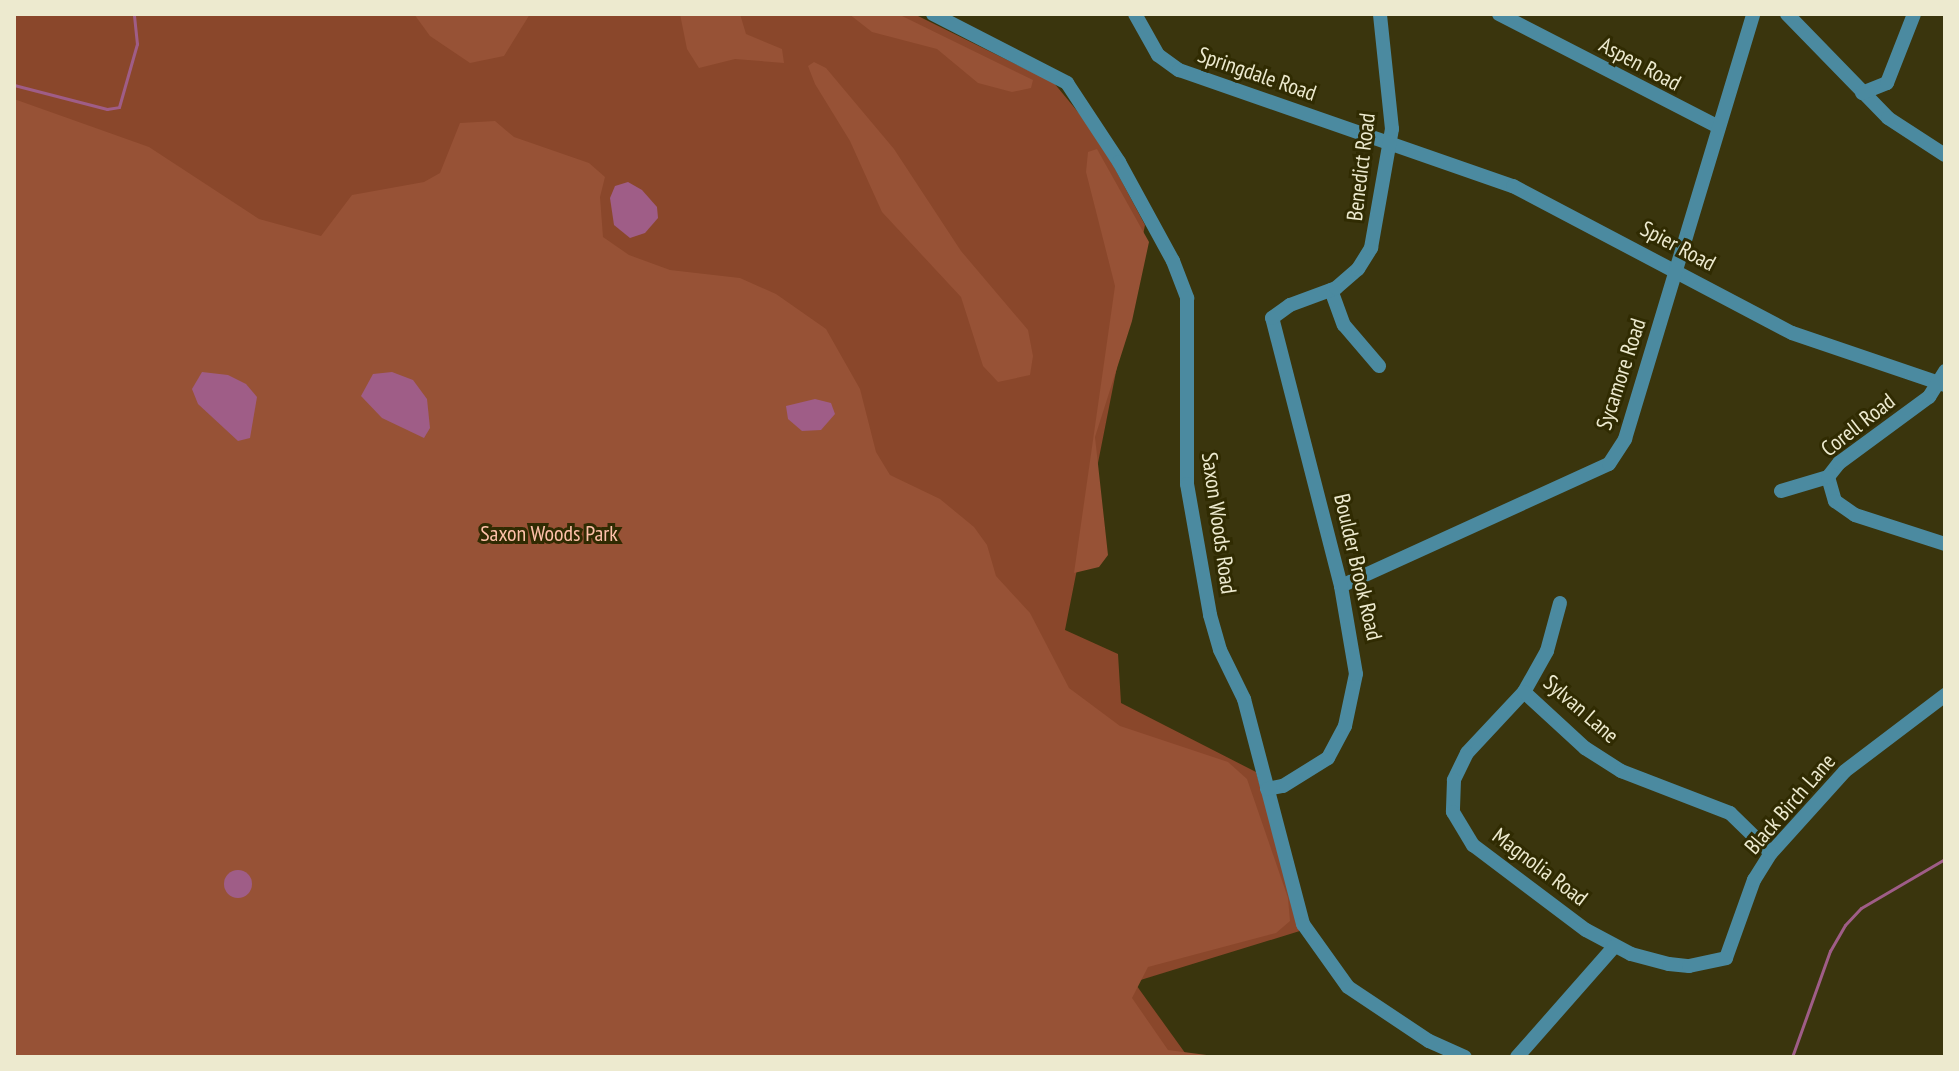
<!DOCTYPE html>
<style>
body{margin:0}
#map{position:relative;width:1959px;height:1071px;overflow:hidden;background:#3a350d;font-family:"PT Sans Narrow",sans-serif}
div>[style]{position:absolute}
.green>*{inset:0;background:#8a472b}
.forest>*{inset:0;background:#975236}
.water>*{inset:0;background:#9f5d87}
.round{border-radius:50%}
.stream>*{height:3px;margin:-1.5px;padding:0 1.5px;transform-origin:1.5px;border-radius:1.5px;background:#9f5d87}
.street>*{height:14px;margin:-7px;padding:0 7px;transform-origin:7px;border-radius:7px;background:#4b8aa0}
span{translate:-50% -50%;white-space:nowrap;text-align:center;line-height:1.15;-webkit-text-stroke:6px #302b02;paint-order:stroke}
.street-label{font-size:22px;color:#edeacf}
.park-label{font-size:22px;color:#fec1a9}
.frame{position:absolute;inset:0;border:16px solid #edeacf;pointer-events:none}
</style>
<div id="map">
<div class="green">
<i style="clip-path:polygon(14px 14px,914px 14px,1054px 83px,1097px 135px,1145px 225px,1065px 630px,1118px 654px,1121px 703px,1256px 772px,1303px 930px,1134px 982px,1188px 1057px,14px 1057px)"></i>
</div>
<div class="forest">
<i style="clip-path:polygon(414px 14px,530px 14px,504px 56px,470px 63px,430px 36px)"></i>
<i style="clip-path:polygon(680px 14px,740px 14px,746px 34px,782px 49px,784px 63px,735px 59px,699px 68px,687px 49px)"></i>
<i style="clip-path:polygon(849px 14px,898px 14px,1033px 80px,1031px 88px,1012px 92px,978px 83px,937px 49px,872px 32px)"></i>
<i style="clip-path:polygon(814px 62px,826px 68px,894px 149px,961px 251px,1028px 330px,1033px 356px,1030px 375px,998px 382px,983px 366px,961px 297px,882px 212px,850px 141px,815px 84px,808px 66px)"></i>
<i style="clip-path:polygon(14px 99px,149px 147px,259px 219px,321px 236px,352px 195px,424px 182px,440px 173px,460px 123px,495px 121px,514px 137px,589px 163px,605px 177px,600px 197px,603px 237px,629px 255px,670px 270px,740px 278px,776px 294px,826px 329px,860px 389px,876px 452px,890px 475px,940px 499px,974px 527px,987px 545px,996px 576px,1030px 613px,1069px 688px,1120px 726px,1228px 762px,1247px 779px,1288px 898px,1290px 921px,1276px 933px,1148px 967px,1132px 998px,1168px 1050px,1222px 1057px,14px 1057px)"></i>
<i style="clip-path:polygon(1097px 149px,1149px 242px,1132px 321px,1095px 437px,1108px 555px,1099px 567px,1074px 573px,1115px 286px,1086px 172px,1088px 152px)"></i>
</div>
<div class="water">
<i style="clip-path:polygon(628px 182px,642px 190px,657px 207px,658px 218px,645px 233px,630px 238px,614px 225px,610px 198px,615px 186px)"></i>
<i style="clip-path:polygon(202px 372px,228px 375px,246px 384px,257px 397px,250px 438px,238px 441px,198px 404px,192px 389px)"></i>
<i style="clip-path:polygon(392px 372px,413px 380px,427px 399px,430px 428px,424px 438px,382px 418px,361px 396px,373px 374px)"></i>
<i style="clip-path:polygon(815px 399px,831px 403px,835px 414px,821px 430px,802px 431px,788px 419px,786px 406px)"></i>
<i class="round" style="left:224px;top:870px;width:28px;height:28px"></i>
</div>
<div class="stream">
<i style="left:14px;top:85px;width:96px;rotate:14.5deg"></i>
<i style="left:107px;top:109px;width:12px;rotate:-9deg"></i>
<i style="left:119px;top:107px;width:66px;rotate:-74.1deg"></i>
<i style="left:137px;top:44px;width:30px;rotate:-96deg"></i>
<i style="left:1792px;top:1057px;width:113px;rotate:-70.3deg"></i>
<i style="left:1830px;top:951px;width:30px;rotate:-60deg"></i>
<i style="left:1845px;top:925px;width:23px;rotate:-47deg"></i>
<i style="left:1861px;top:908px;width:97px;rotate:-30.3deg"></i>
</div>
<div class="street">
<i style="left:933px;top:14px;width:151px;rotate:27.2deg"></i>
<i style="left:1067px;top:83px;width:95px;rotate:56.6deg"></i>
<i style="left:1119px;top:162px;width:113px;rotate:61.4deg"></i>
<i style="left:1173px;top:261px;width:40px;rotate:69deg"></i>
<i style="left:1187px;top:298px;width:186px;rotate:90deg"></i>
<i style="left:1187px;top:484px;width:133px;rotate:80deg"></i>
<i style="left:1210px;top:615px;width:36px;rotate:74deg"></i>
<i style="left:1220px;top:650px;width:55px;rotate:63.9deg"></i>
<i style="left:1244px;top:699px;width:233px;rotate:75.3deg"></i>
<i style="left:1303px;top:924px;width:77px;rotate:54.5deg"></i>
<i style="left:1348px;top:987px;width:97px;rotate:33.7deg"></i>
<i style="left:1429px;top:1041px;width:39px;rotate:24deg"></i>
<i style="left:1135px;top:14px;width:47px;rotate:60.7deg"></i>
<i style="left:1158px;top:55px;width:26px;rotate:36deg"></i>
<i style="left:1179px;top:70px;width:354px;rotate:19.2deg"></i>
<i style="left:1513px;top:186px;width:315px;rotate:27.8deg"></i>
<i style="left:1792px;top:333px;width:162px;rotate:18.8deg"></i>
<i style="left:1499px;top:14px;width:247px;rotate:27.2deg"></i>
<i style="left:1787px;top:14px;width:145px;rotate:45.8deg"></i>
<i style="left:1888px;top:118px;width:68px;rotate:33deg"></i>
<i style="left:1862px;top:93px;width:27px;rotate:-22deg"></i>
<i style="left:1887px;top:83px;width:74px;rotate:-68.6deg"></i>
<i style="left:1331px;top:290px;width:37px;rotate:70deg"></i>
<i style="left:1344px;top:325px;width:54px;rotate:49.5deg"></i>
<i style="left:1828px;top:477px;width:25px;rotate:74deg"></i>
<i style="left:1835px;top:501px;width:24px;rotate:35deg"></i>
<i style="left:1855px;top:515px;width:95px;rotate:17.9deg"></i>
<i style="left:1781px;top:491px;width:49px;rotate:-16.6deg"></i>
<i style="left:1828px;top:477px;width:18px;rotate:-52deg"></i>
<i style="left:1839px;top:463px;width:112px;rotate:-36.3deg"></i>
<i style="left:1929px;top:397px;width:31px;rotate:-58deg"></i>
<i style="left:1341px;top:586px;width:294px;rotate:-24.5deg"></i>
<i style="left:1609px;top:464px;width:30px;rotate:-57deg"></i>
<i style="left:1625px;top:439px;width:444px;rotate:-73.2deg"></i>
<i style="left:1560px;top:603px;width:50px;rotate:105.2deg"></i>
<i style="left:1547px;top:651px;width:47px;rotate:119.3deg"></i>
<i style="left:1524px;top:692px;width:83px;rotate:133.1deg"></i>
<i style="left:1467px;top:753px;width:30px;rotate:116deg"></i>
<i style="left:1454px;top:780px;width:32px;rotate:92deg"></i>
<i style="left:1453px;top:812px;width:39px;rotate:59deg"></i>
<i style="left:1473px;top:845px;width:141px;rotate:37deg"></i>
<i style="left:1586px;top:930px;width:51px;rotate:28.1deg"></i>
<i style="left:1631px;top:954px;width:39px;rotate:15deg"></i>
<i style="left:1669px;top:964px;width:20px;rotate:6deg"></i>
<i style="left:1689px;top:966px;width:38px;rotate:-12deg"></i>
<i style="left:1726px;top:958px;width:83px;rotate:-70.3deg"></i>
<i style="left:1754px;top:880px;width:32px;rotate:-58deg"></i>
<i style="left:1771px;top:853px;width:110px;rotate:-47.9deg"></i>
<i style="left:1845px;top:771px;width:126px;rotate:-37.2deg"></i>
<i style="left:1524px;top:692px;width:83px;rotate:42.6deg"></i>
<i style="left:1585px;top:748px;width:43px;rotate:32.6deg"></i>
<i style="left:1621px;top:771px;width:117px;rotate:21.1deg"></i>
<i style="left:1730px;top:813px;width:57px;rotate:44.3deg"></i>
<i style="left:1267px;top:789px;width:16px;rotate:-11deg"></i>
<i style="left:1283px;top:786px;width:53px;rotate:-31.9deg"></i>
<i style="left:1328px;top:758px;width:36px;rotate:-62deg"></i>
<i style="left:1345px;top:726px;width:53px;rotate:-78.1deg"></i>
<i style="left:1356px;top:674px;width:89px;rotate:-99.7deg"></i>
<i style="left:1341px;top:586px;width:277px;rotate:-104.4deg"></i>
<i style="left:1272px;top:318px;width:22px;rotate:-36deg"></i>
<i style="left:1290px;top:305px;width:49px;rotate:-20.3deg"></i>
<i style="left:1336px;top:288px;width:29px;rotate:-41deg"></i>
<i style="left:1358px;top:269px;width:25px;rotate:-58deg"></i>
<i style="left:1371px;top:248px;width:121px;rotate:-80deg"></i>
<i style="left:1392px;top:129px;width:116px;rotate:-96deg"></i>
<i style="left:1517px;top:1057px;width:148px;rotate:-48.6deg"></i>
</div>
<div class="street-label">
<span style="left:1640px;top:64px;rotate:28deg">Aspen Road</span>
<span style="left:1257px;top:74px;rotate:19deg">Springdale Road</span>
<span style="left:1361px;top:167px;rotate:-83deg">Benedict Road</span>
<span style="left:1678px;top:246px;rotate:28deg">Spier Road</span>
<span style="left:1621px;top:374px;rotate:-72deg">Sycamore Road</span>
<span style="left:1858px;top:425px;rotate:-38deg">Corell Road</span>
<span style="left:1219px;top:523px;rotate:82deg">Saxon Woods Road</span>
<span style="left:1358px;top:567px;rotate:77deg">Boulder Brook Road</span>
<span style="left:1581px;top:709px;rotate:41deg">Sylvan Lane</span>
<span style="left:1790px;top:804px;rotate:-49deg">Black Birch Lane</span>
<span style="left:1540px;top:867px;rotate:37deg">Magnolia Road</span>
</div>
<div class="park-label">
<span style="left:549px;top:534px">Saxon Woods Park</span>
</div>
<div class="frame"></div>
</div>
